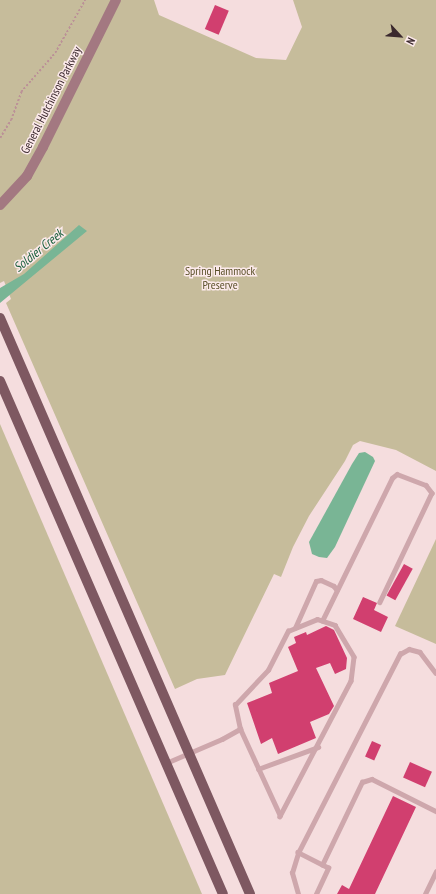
<!DOCTYPE html>
<style>
body{margin:0}
#map{position:relative;width:436px;height:894px;overflow:hidden;background:#f5ddde;font-family:"PT Sans Narrow",sans-serif}
div>[style]{position:absolute}
.green>*{inset:0;background:#c6bc9b}
.water>*{inset:0;background:#79b595}
.building>*{inset:0;background:#d13f6f;transform-origin:0 0}
.path>*{height:1.5px;margin-top:-0.75px;transform-origin:0;background:repeating-linear-gradient(90deg,#bb9197 0 2px,transparent 0 4px)}
.lane>*{height:4.5px;margin:-2.25px;padding:0 2.25px;transform-origin:2.25px;border-radius:2.25px;background:#cea7ac}
.secondary>*{height:10px;margin:-5px;padding:0 5px;transform-origin:5px;border-radius:5px;background:#a37881}
.primary>*{height:10px;margin:-5px;padding:0 5px;transform-origin:5px;border-radius:5px;background:#7e5861}
span{translate:-50% -50%;white-space:nowrap;text-align:center;line-height:1.15;-webkit-text-stroke:3px #fceaeb;paint-order:stroke}
.street-label{font-size:12px;color:#3a282d}
.park-label{font-size:12px;color:#5b512a}
.water-label{font-size:13px;color:#19603c;font-style:italic}
.north{position:absolute;left:380px;top:16px;width:40px;height:40px;-webkit-text-stroke:3px #fceaeb;paint-order:stroke;rotate:116deg;font-size:11px;font-weight:700;line-height:16px;text-align:center;color:#3a282d}
.north::after{content:'';display:block;margin:auto;width:14px;height:18px;background:#3a282d;clip-path:polygon(50% 0,100% 100%,50% 72%,0 100%)}
</style>
<div id="map">
<div class="green">
<i style="clip-path:polygon(0 0,154px 0,159px 15px,256px 58px,286px 60px,302px 27px,293px 0,436px 0,436px 471px,396px 450px,360px 441px,353px 445px,345px 461px,309px 516px,293px 547px,281px 577px,274px 574px,225px 675px,197px 679px,175px 689px,6px 303px,11px 299px,4px 281px,0 283px)"></i>
<i style="clip-path:polygon(0 424px,202px 894px,0 894px)"></i>
<i style="clip-path:polygon(436px 539px,436px 644px,395px 626px)"></i>
</div>
<div class="water">
<i style="clip-path:polygon(79px 225px,87px 231px,0 303px,0 288px,24px 274px)"></i>
<i style="clip-path:polygon(365px 452px,373px 457px,375px 461px,335px 547px,327px 558px,319px 557px,312px 554px,309px 542px,352px 464px,359px 453px)"></i>
</div>
<div class="building">
<i style="left:215px;top:5px;width:15px;height:26px;rotate:23deg"></i>
<i style="left:404px;top:564px;width:10px;height:36px;rotate:29deg"></i>
<i style="clip-path:polygon(363px 597px,377px 603px,374px 610px,388px 617px,381px 632px,353px 619px)"></i>
<i style="clip-path:polygon(326px 626px,334px 630px,347px 658px,346px 669px,335px 674px,330px 663px,316px 668px,334px 706px,329px 714px,310px 722px,316px 738px,278px 754px,272px 738px,261px 744px,247px 703px,272px 693px,269px 683px,298px 671px,288px 647px,296px 643px,294px 637px,306px 632px,307px 635px)"></i>
<i style="left:372px;top:741px;width:10px;height:17px;rotate:24deg"></i>
<i style="left:410px;top:762px;width:24px;height:17px;rotate:24deg"></i>
<i style="clip-path:polygon(393px 796px,416px 807px,375px 894px,337px 894px,342px 885px,349px 889px)"></i>
</div>
<div class="path">
<i style="left:0;top:138px;width:21px;rotate:-59deg"></i>
<i style="left:11px;top:120px;width:30px;rotate:-70deg"></i>
<i style="left:21px;top:92px;width:52px;rotate:-48.9deg"></i>
<i style="left:55px;top:53px;width:61px;rotate:-60.5deg"></i>
</div>
<div class="lane">
<i style="left:317px;top:619px;width:19px;rotate:18deg"></i>
<i style="left:335px;top:625px;width:37px;rotate:59deg"></i>
<i style="left:354px;top:657px;width:24px;rotate:97deg"></i>
<i style="left:351px;top:681px;width:153px;rotate:117.7deg"></i>
<i style="left:280px;top:816px;width:96px;rotate:-114.7deg"></i>
<i style="left:240px;top:729px;width:25px;rotate:-102deg"></i>
<i style="left:235px;top:705px;width:48px;rotate:-46.7deg"></i>
<i style="left:268px;top:670px;width:44px;rotate:-62.9deg"></i>
<i style="left:288px;top:631px;width:31px;rotate:-22deg"></i>
<i style="left:322px;top:621px;width:159px;rotate:-63.9deg"></i>
<i style="left:392px;top:478px;width:6px;rotate:-39deg"></i>
<i style="left:397px;top:474px;width:31px;rotate:21deg"></i>
<i style="left:426px;top:485px;width:10px;rotate:53deg"></i>
<i style="left:432px;top:493px;width:121px;rotate:115.5deg"></i>
<i style="left:295px;top:628px;width:51px;rotate:-65.9deg"></i>
<i style="left:316px;top:581px;width:5px;rotate:-11deg"></i>
<i style="left:321px;top:580px;width:14px;rotate:25deg"></i>
<i style="left:334px;top:586px;width:5px;rotate:53deg"></i>
<i style="left:166px;top:763px;width:61px;rotate:-23.2deg"></i>
<i style="left:222px;top:739px;width:21px;rotate:-29deg"></i>
<i style="left:258px;top:769px;width:64px;rotate:-20.1deg"></i>
<i style="left:322px;top:865px;width:92px;rotate:-64.3deg"></i>
<i style="left:362px;top:782px;width:10px;rotate:-17deg"></i>
<i style="left:372px;top:779px;width:72px;rotate:26.6deg"></i>
<i style="left:298px;top:894px;width:22px;rotate:-106deg"></i>
<i style="left:292px;top:873px;width:21px;rotate:-73deg"></i>
<i style="left:316px;top:894px;width:29px;rotate:-65deg"></i>
<i style="left:328px;top:868px;width:34px;rotate:-153deg"></i>
<i style="left:298px;top:853px;width:224px;rotate:-62.9deg"></i>
<i style="left:400px;top:654px;width:10px;rotate:-29deg"></i>
<i style="left:409px;top:649px;width:11px;rotate:15deg"></i>
<i style="left:420px;top:652px;width:26px;rotate:53deg"></i>
<i style="left:425px;top:894px;width:25px;rotate:-64deg"></i>
</div>
<div class="secondary">
<i style="left:0;top:205px;width:40px;rotate:-47deg"></i>
<i style="left:27px;top:176px;width:33px;rotate:-61deg"></i>
<i style="left:43px;top:147px;width:164px;rotate:-63.6deg"></i>
</div>
<div class="primary">
<i style="left:0;top:318px;width:628px;rotate:66.54deg"></i>
<i style="left:0;top:381px;width:559px;rotate:66.51deg"></i>
</div>
<div class="street-label">
<span style="left:51px;top:100px;rotate:-63deg">General Hutchinson Parkway</span>
</div>
<div class="park-label">
<span style="left:220px;top:278px">Spring Hammock<br>Preserve</span>
</div>
<div class="water-label">
<span style="left:39px;top:251px;rotate:-39deg">Soldier Creek</span>
</div>
<div class="north">N</div>
</div>
